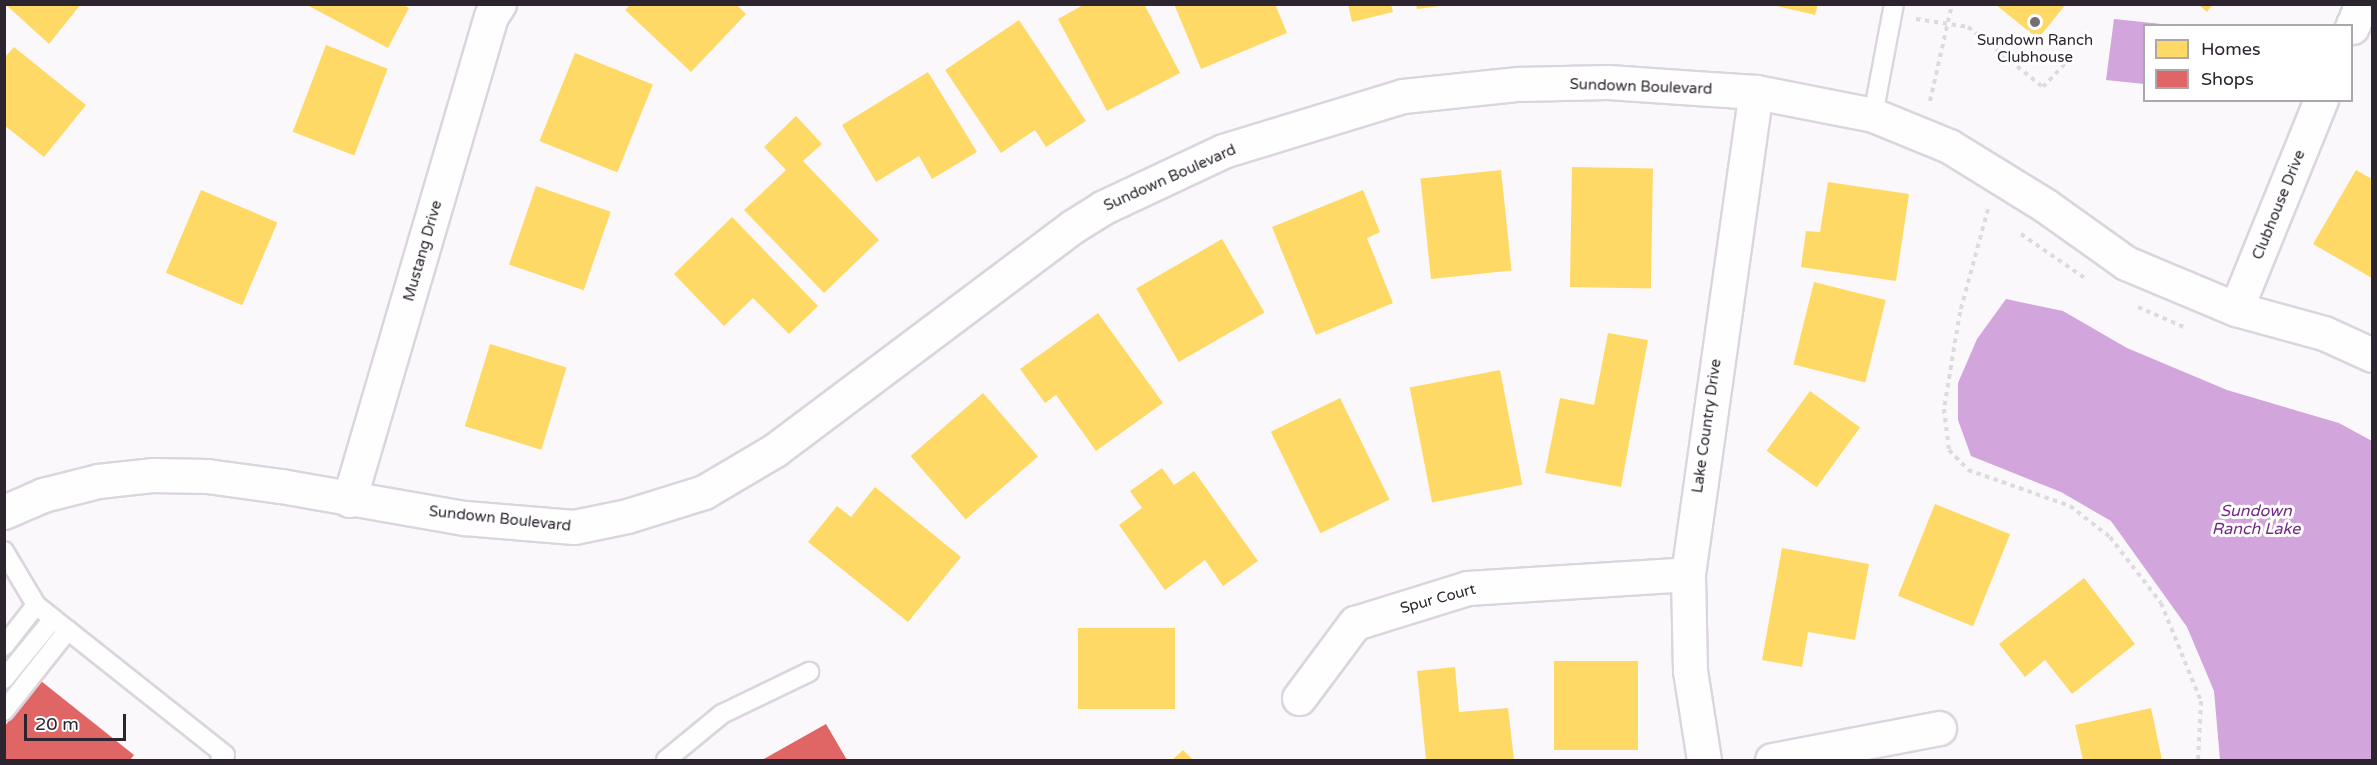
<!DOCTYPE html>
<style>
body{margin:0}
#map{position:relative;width:2377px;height:765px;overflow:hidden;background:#fbf8fc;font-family:"Varela Round",sans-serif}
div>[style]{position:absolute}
.water>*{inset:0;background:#d2a5dd}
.homes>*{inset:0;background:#ffd966;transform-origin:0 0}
.shops>*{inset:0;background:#e06666}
.path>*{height:4px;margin-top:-2px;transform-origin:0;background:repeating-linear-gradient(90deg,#dcdbdd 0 4.5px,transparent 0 9px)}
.roads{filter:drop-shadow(2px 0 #dbd5dd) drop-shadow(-2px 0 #dbd5dd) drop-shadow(0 2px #dbd5dd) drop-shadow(0 -2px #dbd5dd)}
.lane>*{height:18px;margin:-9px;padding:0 9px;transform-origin:9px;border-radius:9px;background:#fefeff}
.street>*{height:33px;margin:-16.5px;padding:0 16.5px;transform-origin:16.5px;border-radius:16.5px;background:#fefeff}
.dots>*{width:16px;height:16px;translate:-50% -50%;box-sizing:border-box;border:3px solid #fff;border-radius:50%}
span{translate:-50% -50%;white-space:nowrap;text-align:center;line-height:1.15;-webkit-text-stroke:6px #fff;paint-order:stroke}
.poi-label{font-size:15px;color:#2c242e}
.street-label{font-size:15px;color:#2c242e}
.water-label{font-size:16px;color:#742885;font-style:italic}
.frame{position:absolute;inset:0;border:6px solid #2c242e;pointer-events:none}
.legend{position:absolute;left:2143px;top:24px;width:210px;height:78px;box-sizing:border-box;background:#fff;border:2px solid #aba7ab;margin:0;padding:8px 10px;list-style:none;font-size:18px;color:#2c242e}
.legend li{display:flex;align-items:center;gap:12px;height:30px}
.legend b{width:30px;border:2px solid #aba7ab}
.scale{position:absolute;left:24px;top:714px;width:102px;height:27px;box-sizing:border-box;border:3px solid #2c242e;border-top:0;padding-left:8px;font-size:18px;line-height:21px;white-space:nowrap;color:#2c242e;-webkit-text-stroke:4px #fff;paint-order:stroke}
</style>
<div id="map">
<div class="water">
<i style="clip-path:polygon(2114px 19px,2171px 25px,2144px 26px,2144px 84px,2106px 80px)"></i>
<i style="clip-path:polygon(2006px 299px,2063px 311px,2127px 348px,2227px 390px,2339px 423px,2372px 441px,2372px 760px,2220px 760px,2214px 691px,2187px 627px,2111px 521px,2061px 492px,1971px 456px,1958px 420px,1958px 383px,1977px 339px)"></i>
</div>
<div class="homes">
<i style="clip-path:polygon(5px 4px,81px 4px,49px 44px)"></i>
<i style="clip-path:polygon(305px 4px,402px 4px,409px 8px,388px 48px)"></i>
<i style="clip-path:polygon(631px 4px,736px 4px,746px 14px,691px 72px,625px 10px)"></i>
<i style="clip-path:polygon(1085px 4px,1144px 4px,1180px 73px,1107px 111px,1058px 19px)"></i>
<i style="clip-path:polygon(1174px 4px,1275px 4px,1287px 33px,1201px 69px)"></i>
<i style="clip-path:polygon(1348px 4px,1391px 4px,1393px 12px,1352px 22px)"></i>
<i style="clip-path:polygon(1416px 4px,1439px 4px,1439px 6px,1417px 9px)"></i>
<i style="clip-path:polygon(1768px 4px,1818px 4px,1815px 15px)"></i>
<i style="clip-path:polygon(1995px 4px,2066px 4px,2038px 39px)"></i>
<i style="clip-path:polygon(2198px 4px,2213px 4px,2207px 12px)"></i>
<i style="clip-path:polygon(1019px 20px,1086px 121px,1046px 147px,1035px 130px,1001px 153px,945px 70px)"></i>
<i style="left:326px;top:45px;width:66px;height:93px;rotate:21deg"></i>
<i style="clip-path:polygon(14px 47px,86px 105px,44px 157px,4px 125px,4px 58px)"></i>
<i style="left:575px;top:53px;width:84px;height:95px;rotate:22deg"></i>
<i style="clip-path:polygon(928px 72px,977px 152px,932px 179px,919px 156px,876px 182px,842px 125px)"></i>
<i style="clip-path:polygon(796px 116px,822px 144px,803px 161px,879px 240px,824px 293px,744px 210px,786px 170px,764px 147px)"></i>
<i style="left:1572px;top:167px;width:81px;height:120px;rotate:1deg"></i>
<i style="left:1501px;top:170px;width:101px;height:81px;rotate:84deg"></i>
<i style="clip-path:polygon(2356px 170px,2372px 179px,2372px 278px,2313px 244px)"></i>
<i style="clip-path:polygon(1828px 182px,1909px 194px,1896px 281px,1801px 267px,1806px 231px,1820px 232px)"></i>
<i style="left:536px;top:186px;width:79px;height:83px;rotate:19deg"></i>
<i style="left:201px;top:190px;width:83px;height:90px;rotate:23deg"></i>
<i style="clip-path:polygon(1363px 190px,1380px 232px,1367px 238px,1393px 303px,1316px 335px,1272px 227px)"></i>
<i style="clip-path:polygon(732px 217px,818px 306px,789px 334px,753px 298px,724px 326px,674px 274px)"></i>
<i style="left:1222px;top:239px;width:85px;height:99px;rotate:60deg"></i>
<i style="left:1814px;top:282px;width:74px;height:85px;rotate:14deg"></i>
<i style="clip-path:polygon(1098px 313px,1163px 403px,1096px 451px,1056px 395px,1045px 403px,1020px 369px)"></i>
<i style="clip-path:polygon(1608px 333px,1648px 340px,1621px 487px,1545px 473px,1560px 398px,1594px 405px)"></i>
<i style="left:490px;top:344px;width:80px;height:86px;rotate:17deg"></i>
<i style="left:1500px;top:370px;width:117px;height:92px;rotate:79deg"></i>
<i style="left:1810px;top:391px;width:62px;height:74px;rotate:36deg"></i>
<i style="left:983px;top:393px;width:84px;height:96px;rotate:49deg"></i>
<i style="left:1340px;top:398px;width:113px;height:77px;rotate:64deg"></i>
<i style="clip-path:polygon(1162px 468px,1174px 485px,1194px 471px,1258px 561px,1223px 586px,1205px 560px,1165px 590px,1119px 525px,1142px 508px,1130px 491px)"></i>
<i style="clip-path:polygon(875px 487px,961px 557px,908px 622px,808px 542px,837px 506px,851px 517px)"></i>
<i style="left:1935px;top:504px;width:81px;height:99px;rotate:22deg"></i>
<i style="clip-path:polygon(1782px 548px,1869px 564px,1855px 640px,1808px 632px,1802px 667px,1762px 660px)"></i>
<i style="clip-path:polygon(2084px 578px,2135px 644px,2072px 694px,2045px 660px,2025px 677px,1999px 644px)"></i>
<i style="left:1175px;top:628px;width:81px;height:97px;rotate:90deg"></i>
<i style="left:1554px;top:661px;width:84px;height:89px"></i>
<i style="clip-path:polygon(1455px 667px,1459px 712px,1508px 708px,1514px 760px,1426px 760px,1417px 671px)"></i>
<i style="clip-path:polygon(2151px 708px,2162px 760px,2083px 760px,2075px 725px)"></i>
<i style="clip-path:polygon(1183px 750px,1193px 760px,1172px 760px)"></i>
</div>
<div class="shops">
<i style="clip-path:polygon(41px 681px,134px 755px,130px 760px,4px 760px,4px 727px)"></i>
<i style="clip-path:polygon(826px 724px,847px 760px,762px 760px)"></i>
</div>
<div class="path">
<i style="left:1916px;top:19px;width:53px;rotate:8.7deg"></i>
<i style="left:1968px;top:27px;width:96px;rotate:38.7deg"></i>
<i style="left:2043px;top:87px;width:40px;rotate:-47deg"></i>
<i style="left:1930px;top:101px;width:99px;rotate:-77.2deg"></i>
<i style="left:1988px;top:209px;width:107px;rotate:105.2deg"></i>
<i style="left:1960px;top:312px;width:98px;rotate:99.4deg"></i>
<i style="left:1944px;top:409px;width:41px;rotate:83deg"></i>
<i style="left:1949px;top:450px;width:28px;rotate:46deg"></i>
<i style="left:1968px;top:470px;width:108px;rotate:19.4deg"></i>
<i style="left:2070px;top:506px;width:51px;rotate:37.8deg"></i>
<i style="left:2110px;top:537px;width:83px;rotate:52.3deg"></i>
<i style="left:2161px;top:603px;width:106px;rotate:67.8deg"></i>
<i style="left:2201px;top:701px;width:59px;rotate:92.9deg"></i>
<i style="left:2021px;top:234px;width:79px;rotate:34.7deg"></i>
<i style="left:2138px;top:307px;width:52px;rotate:23.6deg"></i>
</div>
<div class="roads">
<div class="lane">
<i style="left:1873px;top:115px;width:113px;rotate:-79.3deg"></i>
<i style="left:4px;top:551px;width:63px;rotate:59.3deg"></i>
<i style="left:36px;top:605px;width:241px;rotate:38.4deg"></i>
<i style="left:225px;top:755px;width:7px;rotate:135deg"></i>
<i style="left:4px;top:646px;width:52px;rotate:-52deg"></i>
<i style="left:4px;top:679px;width:77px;rotate:-50.8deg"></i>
<i style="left:4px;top:711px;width:103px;rotate:-51.7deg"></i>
<i style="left:666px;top:760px;width:72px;rotate:-39.4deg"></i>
<i style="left:722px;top:714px;width:97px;rotate:-25.8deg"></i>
</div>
<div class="street">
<i style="left:2352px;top:27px;width:25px;rotate:-67deg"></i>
<i style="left:2236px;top:309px;width:226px;rotate:-67.9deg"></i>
<i style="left:349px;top:500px;width:504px;rotate:-73.65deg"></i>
<i style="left:491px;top:16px;width:14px;rotate:-56deg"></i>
<i style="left:4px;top:512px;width:43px;rotate:-23.6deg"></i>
<i style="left:43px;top:495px;width:57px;rotate:-14.3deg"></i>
<i style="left:98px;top:481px;width:54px;rotate:-6.3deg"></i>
<i style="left:152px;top:475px;width:55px;rotate:1deg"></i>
<i style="left:207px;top:476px;width:75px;rotate:7.7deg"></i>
<i style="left:281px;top:486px;width:187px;rotate:9.9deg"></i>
<i style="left:465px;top:518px;width:109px;rotate:4.7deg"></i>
<i style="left:574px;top:527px;width:54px;rotate:-11.7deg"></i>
<i style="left:627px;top:516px;width:81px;rotate:-17.3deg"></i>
<i style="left:704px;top:492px;width:82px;rotate:-30.6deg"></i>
<i style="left:775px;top:450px;width:371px;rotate:-36.9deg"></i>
<i style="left:1072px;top:227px;width:36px;rotate:-32deg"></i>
<i style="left:1102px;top:208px;width:134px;rotate:-25.2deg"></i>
<i style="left:1223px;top:151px;width:188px;rotate:-17deg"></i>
<i style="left:1403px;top:96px;width:116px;rotate:-6deg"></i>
<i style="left:1518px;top:84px;width:90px;rotate:-1.3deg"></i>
<i style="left:1608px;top:82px;width:148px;rotate:3.9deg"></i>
<i style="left:1756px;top:92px;width:119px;rotate:11.1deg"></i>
<i style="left:1873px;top:115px;width:82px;rotate:22.2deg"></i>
<i style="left:1949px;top:146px;width:114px;rotate:31.7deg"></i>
<i style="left:2046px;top:206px;width:98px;rotate:35.5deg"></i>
<i style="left:2126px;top:263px;width:119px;rotate:22.7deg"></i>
<i style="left:2236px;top:309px;width:91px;rotate:15.3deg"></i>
<i style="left:2324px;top:333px;width:53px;rotate:24.6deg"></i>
<i style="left:1299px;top:698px;width:94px;rotate:-53.3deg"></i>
<i style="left:1355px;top:623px;width:118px;rotate:-17.2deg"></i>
<i style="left:1468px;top:588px;width:220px;rotate:-3.6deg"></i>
<i style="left:1704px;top:760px;width:90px;rotate:-98.9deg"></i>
<i style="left:1690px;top:671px;width:97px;rotate:-91.2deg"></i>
<i style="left:1688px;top:574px;width:487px;rotate:-82deg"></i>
<i style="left:1772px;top:760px;width:170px;rotate:-10.8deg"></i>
</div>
</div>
<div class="dots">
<i style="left:2035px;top:22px;background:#746e76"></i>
</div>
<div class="poi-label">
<span style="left:2035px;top:49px">Sundown Ranch<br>Clubhouse</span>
</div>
<div class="street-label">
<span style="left:1641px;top:87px;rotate:2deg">Sundown Boulevard</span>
<span style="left:1170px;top:178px;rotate:-24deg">Sundown Boulevard</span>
<span style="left:2279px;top:205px;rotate:-68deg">Clubhouse Drive</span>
<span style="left:423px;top:251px;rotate:-74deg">Mustang Drive</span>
<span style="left:1707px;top:426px;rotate:-82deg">Lake Country Drive</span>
<span style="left:500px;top:519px;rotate:6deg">Sundown Boulevard</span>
<span style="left:1438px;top:599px;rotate:-15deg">Spur Court</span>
</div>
<div class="water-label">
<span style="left:2256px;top:520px">Sundown<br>Ranch Lake</span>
</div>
<div class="frame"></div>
<ul class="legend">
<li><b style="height:16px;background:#ffd966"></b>Homes</li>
<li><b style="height:16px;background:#e06666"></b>Shops</li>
</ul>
<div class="scale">20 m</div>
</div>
